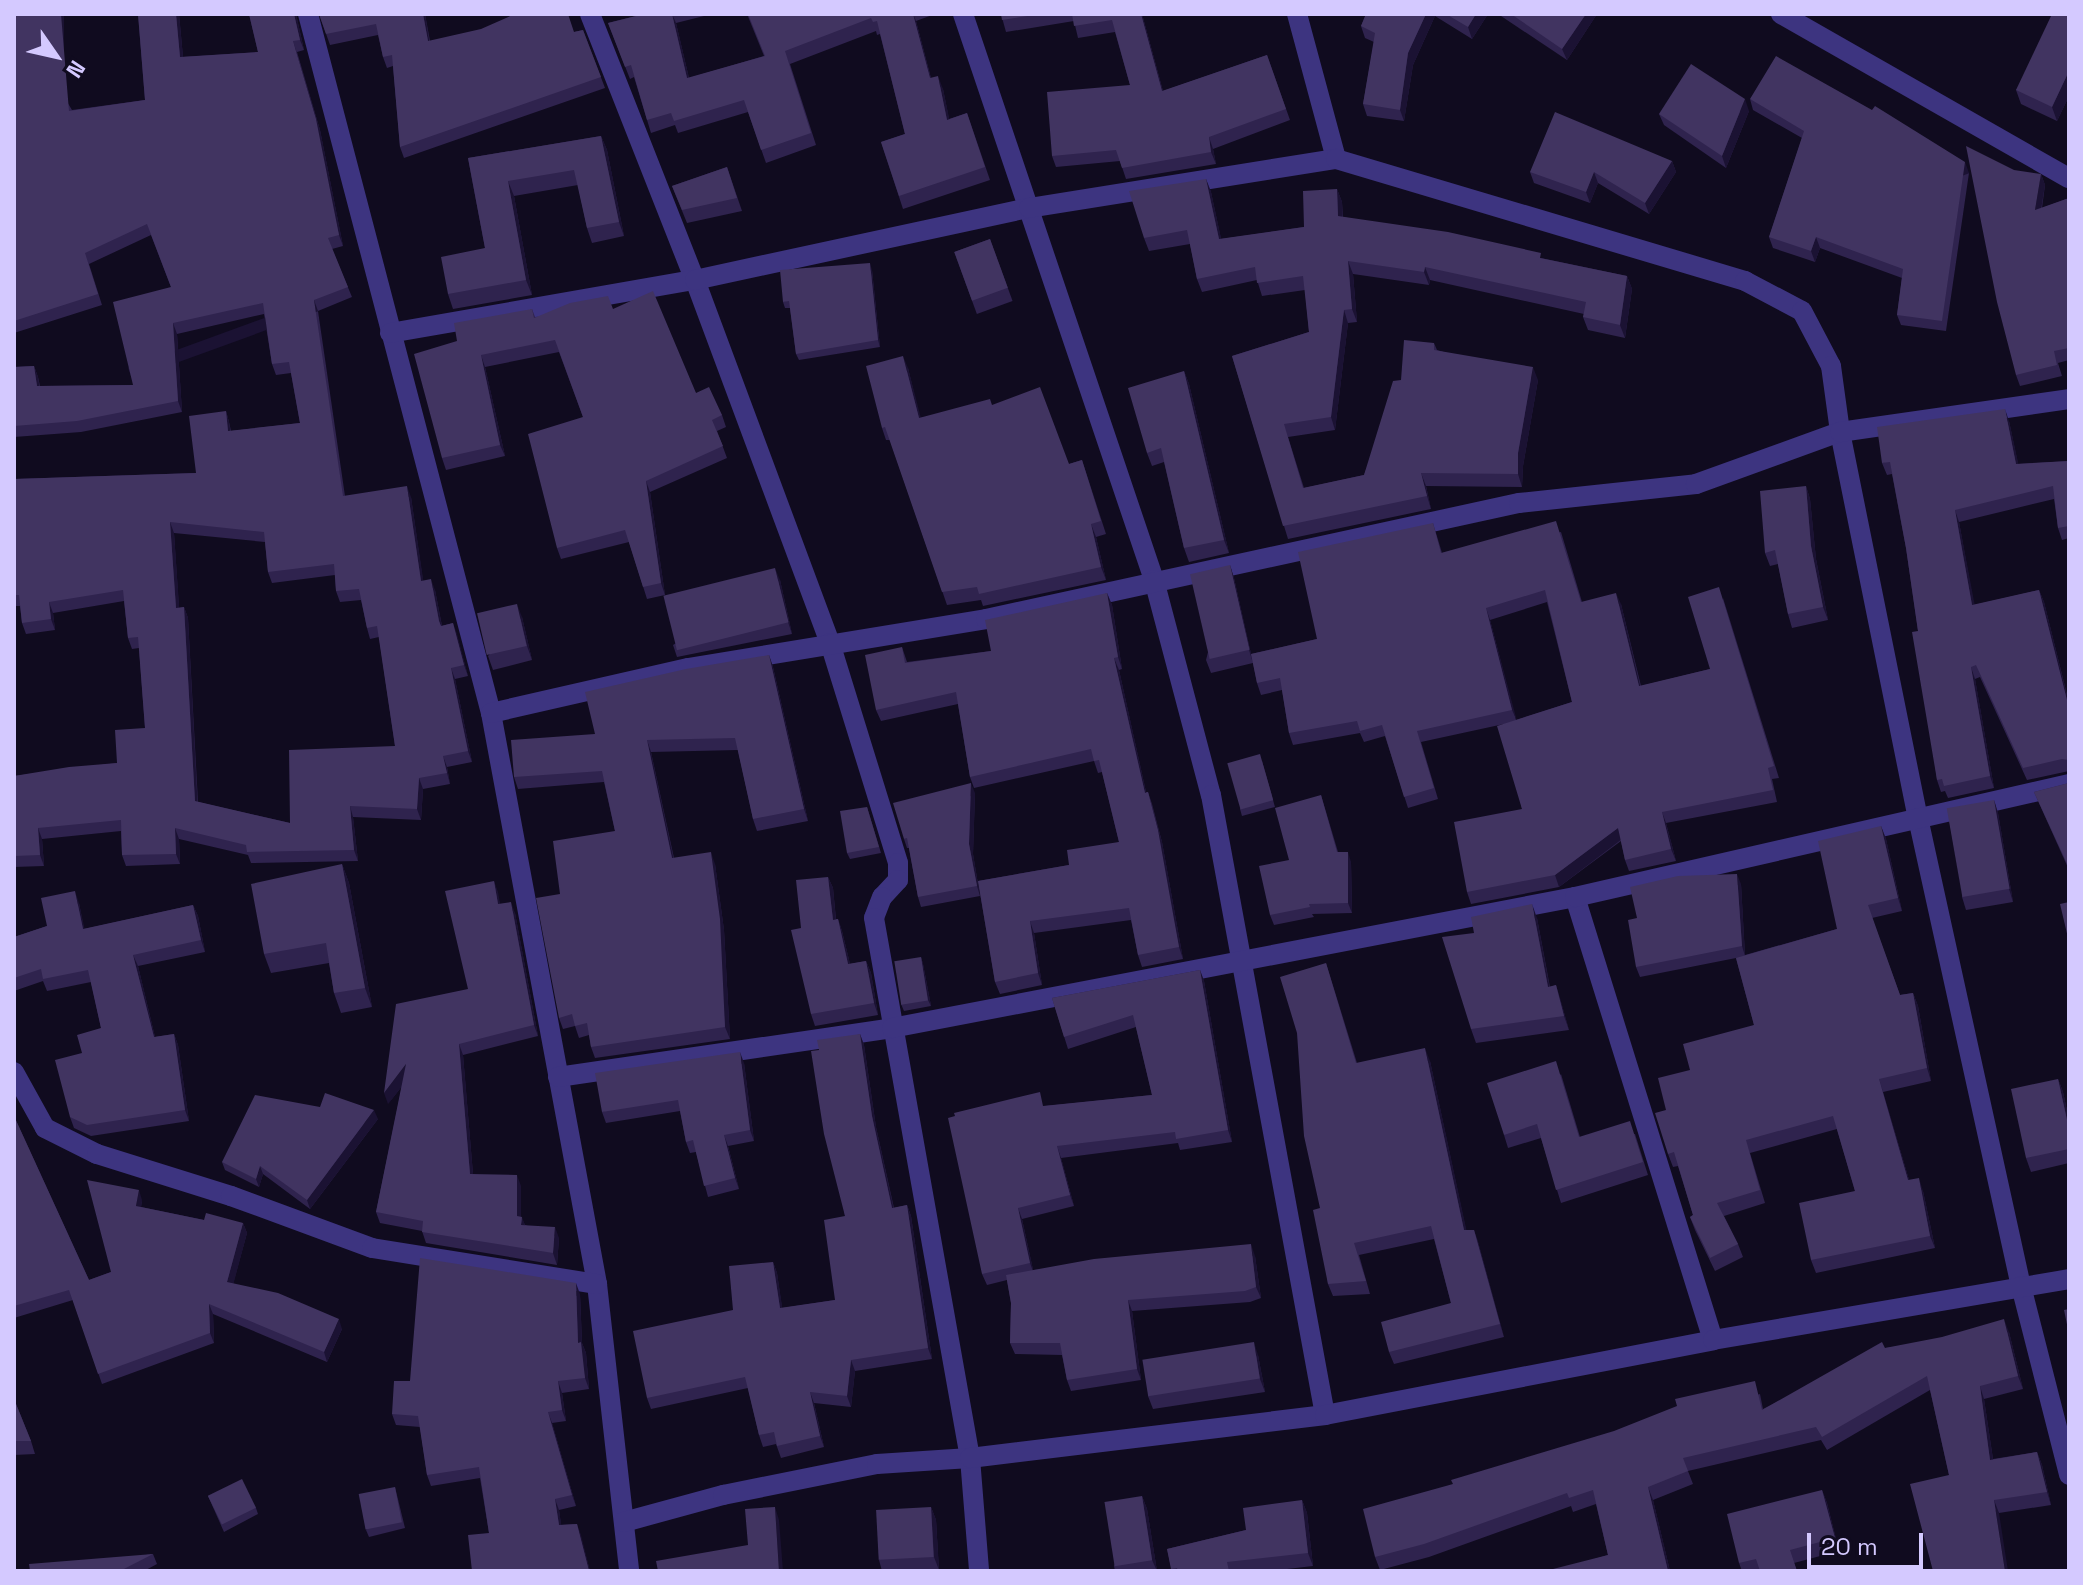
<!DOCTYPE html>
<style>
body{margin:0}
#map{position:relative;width:2083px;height:1585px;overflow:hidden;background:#100b1f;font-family:"Space Grotesk",sans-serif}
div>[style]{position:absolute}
.minor>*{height:20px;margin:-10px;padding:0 10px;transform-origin:10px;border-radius:10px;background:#3d3480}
.wall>*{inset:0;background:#2f234e;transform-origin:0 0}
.shaded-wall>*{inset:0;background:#1b1233;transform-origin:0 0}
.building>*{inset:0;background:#413461;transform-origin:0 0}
span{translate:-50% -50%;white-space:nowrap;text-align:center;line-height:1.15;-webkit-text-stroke:6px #100b1f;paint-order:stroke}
.frame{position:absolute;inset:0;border:16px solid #d4c9ff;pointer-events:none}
.north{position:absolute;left:16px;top:16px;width:80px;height:80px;-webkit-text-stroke:6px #100b1f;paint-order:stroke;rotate:124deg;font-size:22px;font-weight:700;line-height:32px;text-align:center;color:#d4c9ff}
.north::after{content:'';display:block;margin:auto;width:28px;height:36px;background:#d4c9ff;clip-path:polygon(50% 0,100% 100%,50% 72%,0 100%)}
.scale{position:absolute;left:1807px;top:1533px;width:116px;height:36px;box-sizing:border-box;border:4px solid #d4c9ff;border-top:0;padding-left:10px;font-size:24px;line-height:28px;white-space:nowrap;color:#d4c9ff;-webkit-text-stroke:6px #100b1f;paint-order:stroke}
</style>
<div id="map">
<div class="minor">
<i style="left:308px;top:14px;width:723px;rotate:75.33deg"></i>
<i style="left:491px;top:713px;width:581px;rotate:79.48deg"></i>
<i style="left:597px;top:1284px;width:289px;rotate:83.6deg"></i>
<i style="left:590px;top:14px;width:286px;rotate:68.5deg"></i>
<i style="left:695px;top:280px;width:387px;rotate:69.6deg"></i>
<i style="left:830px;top:643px;width:230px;rotate:72.8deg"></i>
<i style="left:898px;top:863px;width:17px;rotate:90deg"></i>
<i style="left:898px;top:880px;width:23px;rotate:133deg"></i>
<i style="left:882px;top:897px;width:22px;rotate:111deg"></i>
<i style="left:874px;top:918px;width:548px;rotate:79.92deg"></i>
<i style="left:970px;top:1458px;width:113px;rotate:85.4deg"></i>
<i style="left:963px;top:14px;width:597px;rotate:71.35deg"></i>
<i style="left:1154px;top:580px;width:222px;rotate:75.2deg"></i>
<i style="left:1211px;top:795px;width:630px;rotate:79.58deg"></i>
<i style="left:1297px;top:14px;width:150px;rotate:74.9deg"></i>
<i style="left:1781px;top:14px;width:331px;rotate:29.7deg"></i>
<i style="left:390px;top:333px;width:310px;rotate:-9.9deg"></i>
<i style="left:695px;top:280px;width:342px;rotate:-12.2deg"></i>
<i style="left:1029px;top:208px;width:311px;rotate:-9.1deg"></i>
<i style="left:1336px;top:159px;width:427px;rotate:16.6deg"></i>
<i style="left:1745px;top:281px;width:64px;rotate:27.8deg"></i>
<i style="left:1802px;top:311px;width:62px;rotate:62.2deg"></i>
<i style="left:1831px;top:366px;width:67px;rotate:82.2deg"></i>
<i style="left:1840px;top:432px;width:394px;rotate:78.6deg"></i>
<i style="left:1918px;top:818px;width:479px;rotate:77.6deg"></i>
<i style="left:2021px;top:1286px;width:195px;rotate:75.7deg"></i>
<i style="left:491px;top:713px;width:202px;rotate:-12.9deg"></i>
<i style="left:688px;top:668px;width:302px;rotate:-9.3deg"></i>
<i style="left:986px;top:619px;width:545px;rotate:-12.28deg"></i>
<i style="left:1519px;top:503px;width:178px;rotate:-6.1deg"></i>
<i style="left:1696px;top:484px;width:153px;rotate:-19.9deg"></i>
<i style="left:1840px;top:432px;width:231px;rotate:-8.2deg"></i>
<i style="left:1575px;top:897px;width:464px;rotate:72.7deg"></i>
<i style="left:14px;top:1072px;width:64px;rotate:61deg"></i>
<i style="left:45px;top:1128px;width:58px;rotate:26.6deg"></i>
<i style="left:97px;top:1154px;width:140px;rotate:17.4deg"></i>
<i style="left:231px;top:1196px;width:150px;rotate:20.2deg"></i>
<i style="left:372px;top:1248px;width:228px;rotate:9.1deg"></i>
<i style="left:558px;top:1077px;width:338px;rotate:-8.3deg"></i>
<i style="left:892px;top:1028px;width:695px;rotate:-10.86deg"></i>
<i style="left:1575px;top:897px;width:507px;rotate:-12.88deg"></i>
<i style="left:624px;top:1522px;width:103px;rotate:-15.3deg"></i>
<i style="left:723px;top:1495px;width:157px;rotate:-11.4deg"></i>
<i style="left:877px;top:1464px;width:93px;rotate:-3.7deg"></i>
<i style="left:970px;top:1458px;width:358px;rotate:-6.9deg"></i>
<i style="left:1325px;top:1415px;width:395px;rotate:-10.9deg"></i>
<i style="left:1713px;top:1340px;width:361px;rotate:-9.7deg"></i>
</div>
<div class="wall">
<i style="clip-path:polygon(evenodd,14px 14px,72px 110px,145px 100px,138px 14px,179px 14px,183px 57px,258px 52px,249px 14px,296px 14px,304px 50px,297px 52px,320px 130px,343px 246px,332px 249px,352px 297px,318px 311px,345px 496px,411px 497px,423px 581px,435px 590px,442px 626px,453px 623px,468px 676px,455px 679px,472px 762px,447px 767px,450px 784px,423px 789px,421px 820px,353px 817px,358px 861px,251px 863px,248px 855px,179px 839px,180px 864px,126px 866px,122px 855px,121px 831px,42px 839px,44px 866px,14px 867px,14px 776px,117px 763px,145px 728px,139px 648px,132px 649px,128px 638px,124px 601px,53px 613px,55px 630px,26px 634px,22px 623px,20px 606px,14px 606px,14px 479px,196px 473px,226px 411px,229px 422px,231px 431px,300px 423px,291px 373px,276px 375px,272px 364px,264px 314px,177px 334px,182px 412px,81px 432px,14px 437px,14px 367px,34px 366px,38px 377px,40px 386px,133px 385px,171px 287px,151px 235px,89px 264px,102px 305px,14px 333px,14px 14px,174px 533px,265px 542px,268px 572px,272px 583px,335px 575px,336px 591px,340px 602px,361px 600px,367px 628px,370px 639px,379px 637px,395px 746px,290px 823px,198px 802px,188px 618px,184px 607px,179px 608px,174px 533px)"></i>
<i style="clip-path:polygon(319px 14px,425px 14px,430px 41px,574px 32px,583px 30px,605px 88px,404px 158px,400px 147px,393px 66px,387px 68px,383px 57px,378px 35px,330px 45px)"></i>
<i style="clip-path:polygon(644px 14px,712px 14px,676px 23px,689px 78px,764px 56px,747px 14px,935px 14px,916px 21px,931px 78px,943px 89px,949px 119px,967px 113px,990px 180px,903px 209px,881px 142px,905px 134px,880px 34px,877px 35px,876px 31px,790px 64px,816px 145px,766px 163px,748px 112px,678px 133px,675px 125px,651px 133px,634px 77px,630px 79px,608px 23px)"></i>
<i style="clip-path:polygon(1001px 14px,1142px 14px,1163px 91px,1267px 55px,1290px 120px,1213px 149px,1216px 164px,1126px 179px,1120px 161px,1056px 167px,1052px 156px,1130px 85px,1115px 32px,1078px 38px,1074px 21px,1006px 32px)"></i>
<i style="clip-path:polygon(1366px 14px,1488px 14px,1472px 39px,1435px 16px,1413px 65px,1404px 121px,1367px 116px,1363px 104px,1374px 42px,1365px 38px,1361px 26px)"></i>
<i style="clip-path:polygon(1498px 14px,1597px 14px,1567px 60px)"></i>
<i style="clip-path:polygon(2069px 14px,2069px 96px,2057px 121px,2021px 104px,2016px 90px)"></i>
<i style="clip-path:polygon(1750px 99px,1969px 173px,1946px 331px,1901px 325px,1897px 315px,1902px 278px,1820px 248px,1815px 262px,1773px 248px,1769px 237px,1802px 138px,1753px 110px)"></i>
<i style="clip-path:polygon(1749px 111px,1726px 168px,1664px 125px,1659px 114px)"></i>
<i style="clip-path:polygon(601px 136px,607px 150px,624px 236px,592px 243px,587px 228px,578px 185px,514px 196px,532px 295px,453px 309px,448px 294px,485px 248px,468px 158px)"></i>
<i style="clip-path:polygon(1672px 161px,1676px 172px,1649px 214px,1598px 183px,1590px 203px,1534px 183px,1530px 172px)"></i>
<i style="clip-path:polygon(727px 167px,742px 211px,687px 223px,672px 186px)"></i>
<i style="clip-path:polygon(2041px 174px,2045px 185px,2042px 208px,2069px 198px,2069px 360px,2058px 363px,2062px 376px,2020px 386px,2016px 375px)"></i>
<i style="clip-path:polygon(1206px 179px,1211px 192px,1221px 239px,1304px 227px,1337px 189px,1342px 202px,1343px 217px,1627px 276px,1632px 289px,1625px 338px,1588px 330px,1583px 317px,1584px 314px,1430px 280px,1429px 285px,1353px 274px,1357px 322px,1348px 323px,1335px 430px,1288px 437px,1304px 488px,1364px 475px,1401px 380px,1434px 343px,1437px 350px,1538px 380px,1523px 466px,1522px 487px,1426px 486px,1431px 509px,1288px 539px,1232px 356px,1309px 332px,1305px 290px,1262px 296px,1257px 280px,1202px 292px,1197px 279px,1190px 244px,1149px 251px,1144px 238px)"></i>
<i style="left:990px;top:239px;width:66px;height:38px;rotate:70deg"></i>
<i style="clip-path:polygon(872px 270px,880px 347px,799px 360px,796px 354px,790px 308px,785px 308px,783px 302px)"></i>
<i style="clip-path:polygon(532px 309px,535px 317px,613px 309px,696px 393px,722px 415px,726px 427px,717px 431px,727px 458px,650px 492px,665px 595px,647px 599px,629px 542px,561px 559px,557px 548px,583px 417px,559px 352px,485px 367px,505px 456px,446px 470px,442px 458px,457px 341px)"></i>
<i style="clip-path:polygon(908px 368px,920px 418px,992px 405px,1069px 464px,1082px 460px,1106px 534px,1096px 537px,1106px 580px,983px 606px,981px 600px,947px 605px,890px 440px,886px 440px,882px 428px)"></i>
<i style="clip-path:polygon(1184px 371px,1189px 384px,1229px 553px,1189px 562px,1184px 548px,1164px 462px,1152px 466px,1147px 453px)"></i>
<i style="clip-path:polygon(2009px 421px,2018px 464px,2069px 461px,2069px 538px,2062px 540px,2058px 528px,2054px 499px,1959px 522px,1974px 605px,2039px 590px,2044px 602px,2069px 703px,2069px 771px,2027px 780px,1980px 677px,1975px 679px,1994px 788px,1948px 798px,1945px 791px,1941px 792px,1937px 780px,1918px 631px,1906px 548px,1892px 474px,1887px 475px,1882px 463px)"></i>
<i style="clip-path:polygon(1806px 486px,1810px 499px,1816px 559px,1828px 620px,1792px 628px,1788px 614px,1778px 564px,1770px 566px,1765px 553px)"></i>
<i style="clip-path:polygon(evenodd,1433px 523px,1442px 553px,1561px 532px,1582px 602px,1621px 604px,1641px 686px,1710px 669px,1723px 598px,1779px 778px,1772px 779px,1777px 802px,1666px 823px,1676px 861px,1629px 871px,1625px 860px,1621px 841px,1559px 887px,1471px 904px,1467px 892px,1522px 809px,1504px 724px,1421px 742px,1438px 799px,1408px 808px,1385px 736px,1364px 742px,1360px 733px,1293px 745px,1289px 733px,1282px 690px,1261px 695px,1257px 683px,1253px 663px,1211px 673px,1206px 660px,1230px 565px,1234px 578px,1251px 654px,1317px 639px,1433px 523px,1547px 602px,1572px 702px,1516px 720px,1490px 620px,1547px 602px)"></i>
<i style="clip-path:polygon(780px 580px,792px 634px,677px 657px,673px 645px)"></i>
<i style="clip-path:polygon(1107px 593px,1112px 605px,1122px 669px,1119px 670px,1146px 792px,1148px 792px,1152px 804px,1162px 842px,1183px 959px,1142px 967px,1138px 955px,1131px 920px,1034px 933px,1042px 985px,1000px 994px,995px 982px,978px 881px,1069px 865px,1119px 842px,1102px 772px,1098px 773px,1094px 761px,974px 788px,970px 777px,958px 704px,881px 721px,876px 710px,902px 647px,907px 662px,991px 651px)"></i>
<i style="clip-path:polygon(522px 617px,532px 660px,493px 670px,488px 656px)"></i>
<i style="clip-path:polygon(769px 655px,773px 667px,808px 821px,757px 831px,753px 819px,738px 750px,651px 752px,674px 858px,715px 864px,724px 930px,730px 1039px,595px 1058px,591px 1047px,589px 1035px,579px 1038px,575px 1026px,563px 1029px,559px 1018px,615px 831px,604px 782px,518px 789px,514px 777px,595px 734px)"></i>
<i style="clip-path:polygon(1262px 761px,1275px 807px,1242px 816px,1240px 809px)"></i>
<i style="clip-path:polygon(2069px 783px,2069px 870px,2034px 792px)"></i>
<i style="clip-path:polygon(975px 793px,973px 854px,980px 896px,921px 907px,918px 897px,909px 848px,907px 848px,904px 839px)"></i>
<i style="clip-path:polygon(1321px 795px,1338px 852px,1351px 862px,1352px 913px,1312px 914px,1314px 917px,1274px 925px,1270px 915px,1289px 860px)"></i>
<i style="clip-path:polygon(1994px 800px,1998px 813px,2013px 902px,1966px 910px,1962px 897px)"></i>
<i style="clip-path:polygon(867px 807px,881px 853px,850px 859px,847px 853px)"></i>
<i style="clip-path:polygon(1881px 826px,1886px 839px,1902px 911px,1872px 918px,1900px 995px,1913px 993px,1918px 1006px,1931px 1081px,1883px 1092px,1909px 1180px,1923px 1191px,1935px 1248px,1816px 1273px,1811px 1260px,1855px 1191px,1837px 1129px,1750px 1153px,1765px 1203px,1724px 1216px,1738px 1244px,1743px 1257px,1715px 1271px,1695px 1230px,1690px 1217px,1693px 1215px,1678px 1166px,1673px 1167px,1668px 1154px,1666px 1110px,1690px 1070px,1754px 1025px,1736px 958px,1640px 977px,1636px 967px,1637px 918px,1741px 884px,1745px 955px,1837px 929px)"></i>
<i style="clip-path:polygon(342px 864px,349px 883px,372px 1007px,341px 1013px,334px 993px,329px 963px,271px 973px,264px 954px)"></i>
<i style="clip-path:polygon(828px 877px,833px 888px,836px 919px,838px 919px,842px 931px,850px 964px,866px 961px,871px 973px,878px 1015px,815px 1026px,811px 1014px,801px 928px)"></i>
<i style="clip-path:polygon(494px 881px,500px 904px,515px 913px,538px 1036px,463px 1055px,473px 1174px,521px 1186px,521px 1217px,525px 1225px,559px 1238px,557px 1265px,426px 1243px,422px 1231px,380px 1223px,376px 1212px,402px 1086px,388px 1104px,468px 989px)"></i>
<i style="clip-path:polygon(79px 903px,84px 929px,193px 905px,198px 916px,205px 952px,138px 966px,155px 1037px,174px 1034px,178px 1045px,189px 1121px,91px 1136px,74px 1128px,70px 1117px,82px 1053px,101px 1028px,91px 982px,47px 991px,43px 981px,14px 991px,14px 937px,47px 926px)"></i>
<i style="clip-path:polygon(1537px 918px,1550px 987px,1556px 985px,1569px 1030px,1476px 1043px,1471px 1029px,1474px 933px)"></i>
<i style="clip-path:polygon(921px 957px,923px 964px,931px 1006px,904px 1011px,901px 1004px)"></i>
<i style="clip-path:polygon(1326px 963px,1357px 1063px,1430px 1061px,1466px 1230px,1474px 1230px,1478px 1242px,1504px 1337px,1394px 1364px,1389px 1352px,1451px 1303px,1434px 1239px,1359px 1255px,1370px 1294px,1333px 1296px,1328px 1284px,1320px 1208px)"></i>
<i style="clip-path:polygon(1200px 970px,1204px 981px,1232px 1142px,1180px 1150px,1178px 1143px,1061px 1158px,1074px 1206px,1022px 1219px,1033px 1270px,1255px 1256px,1261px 1298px,1250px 1302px,1132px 1311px,1141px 1380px,1071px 1391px,1067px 1380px,1062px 1355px,1015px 1354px,1010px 1343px,1011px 1303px,1007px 1280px,987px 1285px,982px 1274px,1045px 1106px,1152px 1095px,1136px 1027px,1068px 1049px,1052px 998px)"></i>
<i style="clip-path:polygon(860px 1034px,864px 1045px,876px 1127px,894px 1208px,907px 1205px,911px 1216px,932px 1359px,855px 1371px,851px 1407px,814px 1403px,824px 1447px,781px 1458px,776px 1444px,763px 1447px,759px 1435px,748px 1388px,651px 1409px,647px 1398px,733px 1310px,773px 1262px,777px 1273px,782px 1308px,835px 1300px,845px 1216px,819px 1050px)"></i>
<i style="clip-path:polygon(744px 1063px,754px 1141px,728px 1146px,739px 1189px,708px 1197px,696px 1152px,690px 1153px,686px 1142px,680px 1111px,606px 1123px,602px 1112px)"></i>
<i style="clip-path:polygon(1561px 1074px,1580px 1137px,1635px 1134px,1648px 1175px,1561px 1203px,1541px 1138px,1508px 1148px,1504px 1135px)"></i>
<i style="clip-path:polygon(2058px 1079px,2063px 1092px,2069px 1120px,2069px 1163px,2031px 1172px,2026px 1158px)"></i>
<i style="clip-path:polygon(14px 1116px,89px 1280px,111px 1272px,142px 1200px,141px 1207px,204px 1220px,243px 1223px,247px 1233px,233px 1284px,342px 1329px,327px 1362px,213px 1314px,214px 1343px,102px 1384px,73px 1300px,14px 1318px)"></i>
<i style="clip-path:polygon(378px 1119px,310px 1209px,263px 1174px,259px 1187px,225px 1170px,222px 1162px)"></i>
<i style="clip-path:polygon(580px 1294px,582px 1343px,586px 1353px,589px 1389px,562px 1393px,566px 1421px,552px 1423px,576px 1506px,559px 1510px,561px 1525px,577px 1524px,590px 1571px,472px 1571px,489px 1533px,480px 1478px,431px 1486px,427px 1475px,420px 1427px,396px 1425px,392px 1414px,410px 1381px)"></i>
<i style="clip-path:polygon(2009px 1332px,2023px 1389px,1984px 1399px,1993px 1459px,2037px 1452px,2042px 1465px,2051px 1505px,1999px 1513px,1949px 1475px,1930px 1390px,1827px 1450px,1821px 1440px,1688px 1471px,1693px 1484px,1653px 1500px,1670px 1571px,1554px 1571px,1608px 1555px,1596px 1504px,1573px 1512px,1571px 1506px,1429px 1557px,1380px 1570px,1375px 1557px,1453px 1484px,1760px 1394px,1763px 1409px,1885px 1348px)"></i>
<i style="clip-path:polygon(1258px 1355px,1265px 1392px,1153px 1409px,1148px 1396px)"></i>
<i style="clip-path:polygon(14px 1399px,31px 1441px,35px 1454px,14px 1455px)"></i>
<i style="clip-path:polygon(395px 1487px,405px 1528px,369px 1537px,366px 1530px)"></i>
<i style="clip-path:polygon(1822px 1490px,1827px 1503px,1839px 1551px,1794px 1563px,1797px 1571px,1742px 1571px,1739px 1563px)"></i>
<i style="clip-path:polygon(208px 1496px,256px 1508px,258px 1514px,224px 1532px)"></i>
<i style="clip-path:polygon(1142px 1496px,1147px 1509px,1157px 1571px,1115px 1571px,1114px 1566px)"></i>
<i style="clip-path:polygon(1302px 1500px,1307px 1513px,1313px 1566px,1269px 1571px,1172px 1571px,1167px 1549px,1246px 1530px)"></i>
<i style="clip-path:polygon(931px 1507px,936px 1520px,939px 1570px,882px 1571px,879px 1560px)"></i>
<i style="clip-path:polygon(153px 1554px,157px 1564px,144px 1571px,30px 1571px)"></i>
</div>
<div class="shaded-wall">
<i style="left:61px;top:14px;width:3px;height:97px"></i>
<i style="clip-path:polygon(176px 14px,179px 14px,184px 68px,180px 57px)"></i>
<i style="clip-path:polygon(294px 14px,296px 14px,304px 50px,300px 40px)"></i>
<i style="clip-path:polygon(423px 14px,425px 14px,431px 52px,428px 41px)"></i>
<i style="clip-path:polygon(672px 14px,676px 23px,692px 91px,687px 78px)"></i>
<i style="clip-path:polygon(913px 14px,916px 21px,934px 91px,930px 78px)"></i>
<i style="clip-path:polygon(1141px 14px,1142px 14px,1166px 103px,1162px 91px)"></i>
<i style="clip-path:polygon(1426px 14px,1434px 14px,1435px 16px,1413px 65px,1404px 121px,1400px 110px,1408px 53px)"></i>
<i style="clip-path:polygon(1476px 14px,1488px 14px,1472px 39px,1468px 27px)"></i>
<i style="clip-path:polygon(1586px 14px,1597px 14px,1567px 60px,1562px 49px)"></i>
<i style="clip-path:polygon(293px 41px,320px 130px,343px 246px,339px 235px)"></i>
<i style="clip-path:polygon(2069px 71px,2069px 96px,2057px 121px,2052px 107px)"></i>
<i style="clip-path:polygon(938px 76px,943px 89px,952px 132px,947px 120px)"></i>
<i style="clip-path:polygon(1745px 99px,1749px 111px,1726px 168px,1722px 156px)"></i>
<i style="clip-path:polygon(601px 136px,607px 150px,624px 236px,619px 222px)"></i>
<i style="clip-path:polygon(1209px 137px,1213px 149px,1216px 164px,1211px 152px)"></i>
<i style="clip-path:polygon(1672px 161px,1676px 172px,1649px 214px,1645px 203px)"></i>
<i style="left:1965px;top:162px;width:12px;height:161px;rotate:70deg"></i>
<i style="clip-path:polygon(1594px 172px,1598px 183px,1590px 203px,1586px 192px)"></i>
<i style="clip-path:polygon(2041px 174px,2045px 185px,2039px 222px,2035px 210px)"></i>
<i style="clip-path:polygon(1206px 179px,1211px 192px,1224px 252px,1219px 239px)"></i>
<i style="clip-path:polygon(508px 181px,514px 196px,532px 295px,526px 280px)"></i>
<i style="clip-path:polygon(1337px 189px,1342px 202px,1343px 229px,1338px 216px)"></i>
<i style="clip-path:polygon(1816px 237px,1820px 248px,1815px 262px,1811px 251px)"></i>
<i style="clip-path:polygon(1348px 261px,1353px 274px,1357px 322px,1352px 309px)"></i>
<i style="clip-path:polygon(870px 263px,872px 270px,880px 347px,878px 340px)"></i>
<i style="clip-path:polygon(1425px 267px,1430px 280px,1429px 285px,1424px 272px)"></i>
<i style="clip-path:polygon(1627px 276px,1632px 289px,1625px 338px,1620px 325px)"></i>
<i style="left:314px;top:300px;width:12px;height:198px;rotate:70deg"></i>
<i style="clip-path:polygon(1344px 310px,1348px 323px,1335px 430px,1331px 417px)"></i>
<i style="clip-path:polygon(173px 323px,177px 334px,182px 412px,178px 401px)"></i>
<i style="clip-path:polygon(481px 355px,485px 367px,505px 456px,500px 445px)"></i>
<i style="clip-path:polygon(903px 356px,908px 368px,924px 430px,919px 418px)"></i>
<i style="clip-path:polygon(34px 366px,38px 377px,41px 397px,37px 386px)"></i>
<i style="clip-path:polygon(1533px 367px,1538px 380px,1523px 466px,1522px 487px,1518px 474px,1518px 453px)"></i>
<i style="clip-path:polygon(1184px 371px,1189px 384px,1229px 553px,1224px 540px)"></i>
<i style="clip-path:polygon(2005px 409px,2009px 421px,2021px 476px,2016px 464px)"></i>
<i style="clip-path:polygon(226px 411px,229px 422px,232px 442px,228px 431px)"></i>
<i style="clip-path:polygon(1421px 473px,1426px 486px,1431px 509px,1427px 496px)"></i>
<i style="clip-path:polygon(646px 481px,650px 492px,665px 595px,661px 583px)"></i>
<i style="clip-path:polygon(407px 486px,411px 497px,425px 592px,421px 581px)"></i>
<i style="clip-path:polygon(1806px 486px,1810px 499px,1816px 559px,1828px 620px,1823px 607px,1811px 546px)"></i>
<i style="clip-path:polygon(1955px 510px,1959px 522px,1977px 617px,1972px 605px)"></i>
<i style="clip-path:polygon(170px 522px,174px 533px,180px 619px,176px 608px)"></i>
<i style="clip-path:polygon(1091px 524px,1096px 537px,1106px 580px,1101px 567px)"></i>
<i style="clip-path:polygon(1230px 565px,1234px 578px,1253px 663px,1249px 650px)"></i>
<i style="clip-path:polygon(775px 568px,780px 580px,792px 634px,788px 622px)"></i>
<i style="clip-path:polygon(431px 579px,435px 590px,443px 632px,439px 621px)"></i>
<i style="clip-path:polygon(2039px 590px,2044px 602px,2069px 703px,2069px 708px)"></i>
<i style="clip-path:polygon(1107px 593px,1112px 605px,1122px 669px,1118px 657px)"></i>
<i style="clip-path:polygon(1616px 593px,1621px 604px,1643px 698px,1639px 686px)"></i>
<i style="clip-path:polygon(49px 602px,53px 613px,55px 630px,51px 619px)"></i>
<i style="clip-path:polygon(517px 604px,522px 617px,532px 660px,527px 646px)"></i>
<i style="clip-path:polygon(184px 607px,188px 618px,198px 812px,195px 801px)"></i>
<i style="clip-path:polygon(1486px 608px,1490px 620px,1517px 721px,1512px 710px)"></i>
<i style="clip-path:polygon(453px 623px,457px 634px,468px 676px,464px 665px)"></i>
<i style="clip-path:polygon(769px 655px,773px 667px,808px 821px,804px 809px)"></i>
<i style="clip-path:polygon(1114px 658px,1119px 670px,1149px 805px,1145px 793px)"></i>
<i style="clip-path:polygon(1971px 667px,1975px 679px,1994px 788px,1990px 776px)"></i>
<i style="clip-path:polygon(451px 668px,455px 679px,472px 762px,468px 751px)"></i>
<i style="clip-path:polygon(647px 740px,651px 752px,676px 870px,672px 858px)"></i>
<i style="clip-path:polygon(443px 756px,447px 767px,450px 784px,447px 773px)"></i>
<i style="clip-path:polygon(419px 778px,423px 789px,421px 820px,417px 809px)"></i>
<i style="clip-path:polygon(971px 783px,975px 793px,973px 854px,980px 896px,977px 886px,969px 844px)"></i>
<i style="clip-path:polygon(1148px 792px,1162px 842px,1183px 959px,1179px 947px)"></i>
<i style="clip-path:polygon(1994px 800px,1998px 813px,2013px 902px,2009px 889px)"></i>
<i style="clip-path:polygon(350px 806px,353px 817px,358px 861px,354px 850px)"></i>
<i style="clip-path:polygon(1662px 812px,1666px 823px,1676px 861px,1671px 849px)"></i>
<i style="clip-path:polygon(1881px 826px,1886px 839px,1902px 911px,1898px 898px)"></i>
<i style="clip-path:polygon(38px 828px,42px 839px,44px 866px,40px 855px)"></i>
<i style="clip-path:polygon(175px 828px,179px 839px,180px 864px,176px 854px)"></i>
<i style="clip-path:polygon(1618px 828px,1622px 839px,1559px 887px,1555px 875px)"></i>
<i style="clip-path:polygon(711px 852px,715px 864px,724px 930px,730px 1039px,725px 1027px)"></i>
<i style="clip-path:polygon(1348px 852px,1351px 862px,1352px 913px,1348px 903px)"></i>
<i style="clip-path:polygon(342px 864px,349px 883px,372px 1007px,365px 988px)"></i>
<i style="clip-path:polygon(1737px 874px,1741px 884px,1745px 956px,1742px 946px)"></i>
<i style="clip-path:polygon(828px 877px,833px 888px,837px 932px,833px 920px)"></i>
<i style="clip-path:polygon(494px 881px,498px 892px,502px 915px,498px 904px)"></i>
<i style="clip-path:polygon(75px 891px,79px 903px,87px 940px,83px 929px)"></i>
<i style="clip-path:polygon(511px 902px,515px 913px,538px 1036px,534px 1025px)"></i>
<i style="clip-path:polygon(1532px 904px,1537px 918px,1552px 1000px,1548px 987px)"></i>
<i style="clip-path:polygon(193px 905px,198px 916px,205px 952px,201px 940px)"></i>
<i style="clip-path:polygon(838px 919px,842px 931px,853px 976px,848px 964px)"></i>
<i style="clip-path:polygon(1030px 921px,1034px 933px,1042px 985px,1038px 973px)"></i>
<i style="clip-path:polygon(133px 955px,138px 966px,158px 1049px,154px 1037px)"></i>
<i style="clip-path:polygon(921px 957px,923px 964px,931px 1006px,928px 1000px)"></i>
<i style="clip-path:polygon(866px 961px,871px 973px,878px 1015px,874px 1003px)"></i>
<i style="clip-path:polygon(1200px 970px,1204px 981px,1232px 1142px,1228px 1130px)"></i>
<i style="clip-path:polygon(1556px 985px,1560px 998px,1569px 1030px,1564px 1016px)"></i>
<i style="clip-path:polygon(1913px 993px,1918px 1006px,1931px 1081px,1927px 1068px)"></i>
<i style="clip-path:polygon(174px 1034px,178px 1045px,189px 1121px,185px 1110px)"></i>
<i style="clip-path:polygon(860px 1034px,864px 1045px,876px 1127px,896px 1219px,892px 1208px,872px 1116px)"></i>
<i style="clip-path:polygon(459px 1044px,463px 1055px,474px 1186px,470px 1174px)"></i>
<i style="clip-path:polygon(1425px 1048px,1430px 1061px,1469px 1242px,1464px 1230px)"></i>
<i style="clip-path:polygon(740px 1052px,744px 1063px,754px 1141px,750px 1130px)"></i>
<i style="clip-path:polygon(406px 1064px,411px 1075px,388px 1104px,384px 1093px)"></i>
<i style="clip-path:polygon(1879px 1079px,1883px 1092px,1913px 1193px,1908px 1180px)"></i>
<i style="clip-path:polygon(2058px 1079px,2063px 1092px,2069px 1120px,2069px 1129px)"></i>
<i style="clip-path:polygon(374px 1110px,378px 1119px,310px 1209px,307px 1200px)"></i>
<i style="clip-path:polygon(724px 1135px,728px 1146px,739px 1189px,735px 1178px)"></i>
<i style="clip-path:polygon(1057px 1146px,1061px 1158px,1074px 1206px,1070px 1195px)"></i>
<i style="clip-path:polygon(260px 1166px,263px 1174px,259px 1187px,256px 1179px)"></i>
<i style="clip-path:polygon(517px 1175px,521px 1186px,521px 1225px,522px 1217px,526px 1228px,525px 1236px,517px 1216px)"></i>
<i style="clip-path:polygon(1919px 1178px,1923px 1191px,1935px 1248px,1930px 1236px)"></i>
<i style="clip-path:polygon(139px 1190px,142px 1200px,140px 1216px,136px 1206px)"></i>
<i style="clip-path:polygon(907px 1205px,911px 1216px,932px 1359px,928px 1348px)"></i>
<i style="clip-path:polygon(1018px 1208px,1022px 1219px,1034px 1274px,1030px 1263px)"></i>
<i style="clip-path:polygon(243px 1223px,247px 1233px,231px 1293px,227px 1282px)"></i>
<i style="clip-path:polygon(555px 1227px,559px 1238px,557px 1265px,553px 1253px)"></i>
<i style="clip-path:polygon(1474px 1230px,1478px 1242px,1504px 1337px,1500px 1324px)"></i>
<i style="clip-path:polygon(1251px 1244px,1255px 1256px,1261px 1298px,1256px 1287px)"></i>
<i style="clip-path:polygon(773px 1262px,777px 1273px,784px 1319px,780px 1308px)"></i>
<i style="clip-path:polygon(576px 1283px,580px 1294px,582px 1343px,586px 1353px,589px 1389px,585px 1378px,578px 1343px)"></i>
<i style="clip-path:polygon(1128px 1300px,1132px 1311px,1141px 1380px,1137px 1369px)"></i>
<i style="clip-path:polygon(209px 1304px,213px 1314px,214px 1343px,210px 1333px)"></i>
<i style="clip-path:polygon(339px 1319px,342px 1329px,327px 1362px,324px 1352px)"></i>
<i style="clip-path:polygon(2004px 1319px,2009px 1332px,2023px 1389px,2018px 1376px)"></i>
<i style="clip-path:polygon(1254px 1342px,1258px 1355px,1265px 1392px,1260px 1379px)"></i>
<i style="clip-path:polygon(851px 1360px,855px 1371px,851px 1407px,847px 1396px)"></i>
<i style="clip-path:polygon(558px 1381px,562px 1393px,566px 1421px,562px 1410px)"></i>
<i style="clip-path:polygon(1980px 1386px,1984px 1399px,1995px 1473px,1990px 1460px)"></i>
<i style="clip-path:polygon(810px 1392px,814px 1403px,824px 1447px,820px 1436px)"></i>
<i style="clip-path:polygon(548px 1412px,552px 1423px,576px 1506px,572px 1495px)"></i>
<i style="clip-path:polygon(2037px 1452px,2042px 1465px,2051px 1505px,2047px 1492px)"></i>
<i style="clip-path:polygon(1648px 1487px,1653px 1500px,1670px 1571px,1668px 1571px)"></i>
<i style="clip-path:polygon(1822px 1490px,1827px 1503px,1839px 1551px,1835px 1538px)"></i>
<i style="clip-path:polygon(1142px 1496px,1147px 1509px,1157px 1571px,1152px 1560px)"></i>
<i style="clip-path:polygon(555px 1499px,559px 1510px,563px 1536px,559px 1525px)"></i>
<i style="clip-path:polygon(1302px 1500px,1307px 1513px,1313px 1566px,1308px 1553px)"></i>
<i style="clip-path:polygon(1994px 1500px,1999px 1513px,2008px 1571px,2005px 1571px)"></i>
<i style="clip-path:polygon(775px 1507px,779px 1520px,783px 1571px,779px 1571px)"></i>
<i style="clip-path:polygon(931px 1507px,936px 1520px,939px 1570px,934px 1557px)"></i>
<i style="clip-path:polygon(577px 1524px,581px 1535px,590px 1571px,589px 1571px)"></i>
</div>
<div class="building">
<i style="clip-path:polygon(evenodd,14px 14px,61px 14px,69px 111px,145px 100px,138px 14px,176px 14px,180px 57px,258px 52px,249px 14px,294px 14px,300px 40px,293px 41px,316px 119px,339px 235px,328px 238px,348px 287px,314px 300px,343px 496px,407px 486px,421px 581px,431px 579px,439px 621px,441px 626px,453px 623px,464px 665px,451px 668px,468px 751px,443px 756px,447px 773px,419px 778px,417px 809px,350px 806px,354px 850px,247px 852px,246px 845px,175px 828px,176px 854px,122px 855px,121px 820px,38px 828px,40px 855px,14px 856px,14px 776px,69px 767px,117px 763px,115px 730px,145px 728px,138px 637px,128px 638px,123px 590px,49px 602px,51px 619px,22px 623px,19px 595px,14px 595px,14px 479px,196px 473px,189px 416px,226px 411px,228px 431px,300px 423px,289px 362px,272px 364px,263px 303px,173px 323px,178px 401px,77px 421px,14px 426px,14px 367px,34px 366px,37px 386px,133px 385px,113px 302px,171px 287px,147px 224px,85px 253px,98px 294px,14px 321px,14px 14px,170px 522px,264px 532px,268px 572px,334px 564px,336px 591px,359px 589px,367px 628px,377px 626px,395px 746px,289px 750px,290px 823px,195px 801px,184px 607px,176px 608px,170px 522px)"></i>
<i style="clip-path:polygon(319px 14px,423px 14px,428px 41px,481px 29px,515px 14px,568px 14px,574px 32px,583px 30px,601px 77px,400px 147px,392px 55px,383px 57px,376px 24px,326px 34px)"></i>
<i style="clip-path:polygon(644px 14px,672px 14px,687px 78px,765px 56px,748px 14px,913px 14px,930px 78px,938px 76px,947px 120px,967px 113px,985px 167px,899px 196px,881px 142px,905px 134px,877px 21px,873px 22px,871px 18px,785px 51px,811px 133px,761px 150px,744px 100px,674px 121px,671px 113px,647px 120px,631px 65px,625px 67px,608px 23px)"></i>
<i style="clip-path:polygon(1001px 14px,1041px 14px,1002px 20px)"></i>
<i style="clip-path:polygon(1072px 14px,1141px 14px,1162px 91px,1267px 55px,1286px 109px,1209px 137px,1211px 152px,1122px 168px,1116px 150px,1052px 156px,1047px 92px,1130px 85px,1112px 20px,1074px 26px)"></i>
<i style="clip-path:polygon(1366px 14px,1426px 14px,1408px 53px,1400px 110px,1363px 104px,1375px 33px,1361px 26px)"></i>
<i style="clip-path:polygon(1446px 14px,1476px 14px,1468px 27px)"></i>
<i style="clip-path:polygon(1511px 14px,1586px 14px,1562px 49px)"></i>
<i style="clip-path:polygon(2052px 14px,2069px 14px,2069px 71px,2052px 107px,2016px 90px)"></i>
<i style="clip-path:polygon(1776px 56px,1872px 110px,1875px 106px,1965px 162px,1942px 321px,1897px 315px,1903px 269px,1816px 237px,1811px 251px,1769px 237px,1804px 131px,1750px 99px)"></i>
<i style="clip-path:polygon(1691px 64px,1745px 99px,1722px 156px,1659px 114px)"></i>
<i style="clip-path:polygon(1555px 112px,1672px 161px,1645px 203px,1594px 172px,1586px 192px,1530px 172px)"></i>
<i style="clip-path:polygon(601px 136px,619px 222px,587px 228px,574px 170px,508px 181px,526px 280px,448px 294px,441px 257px,485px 248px,468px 158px)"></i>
<i style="clip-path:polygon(1966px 146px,2014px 170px,2041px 174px,2035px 210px,2069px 198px,2069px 348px,2054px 351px,2057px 365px,2016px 375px,1997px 302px)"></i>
<i style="clip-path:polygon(727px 167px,737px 198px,682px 210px,672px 186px)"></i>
<i style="clip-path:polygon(1206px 179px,1219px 239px,1304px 227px,1303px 191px,1337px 189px,1338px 216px,1448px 232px,1541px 253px,1540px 258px,1627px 276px,1620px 325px,1583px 317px,1586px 302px,1425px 267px,1424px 272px,1348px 261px,1352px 309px,1344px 310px,1331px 417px,1284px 424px,1303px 488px,1364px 475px,1393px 381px,1401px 380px,1404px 340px,1434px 343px,1434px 350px,1533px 367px,1518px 453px,1518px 474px,1421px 473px,1427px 496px,1283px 526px,1232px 356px,1309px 332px,1303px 276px,1257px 283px,1255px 267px,1197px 279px,1187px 230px,1144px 238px,1129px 191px)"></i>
<i style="left:990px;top:239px;width:52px;height:38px;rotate:70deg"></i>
<i style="clip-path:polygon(870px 263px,878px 340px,796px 354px,789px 301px,783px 302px,780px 270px)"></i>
<i style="clip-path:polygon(653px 291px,696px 393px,709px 387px,722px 415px,712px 420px,723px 446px,646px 481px,661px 583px,643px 587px,625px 530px,557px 548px,528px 434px,583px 417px,555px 340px,481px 355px,500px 445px,442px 458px,414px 354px,457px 341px,454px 323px,532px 309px,534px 318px,570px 303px,608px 296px,613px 309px)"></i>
<i style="clip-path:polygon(903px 356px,919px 418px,990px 399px,992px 405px,1040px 387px,1069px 464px,1082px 460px,1101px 521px,1091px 524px,1101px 567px,979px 594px,977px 587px,942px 592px,885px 427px,882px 428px,866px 366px)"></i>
<i style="clip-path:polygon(1184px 371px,1224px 540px,1184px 548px,1161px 448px,1147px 453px,1128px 388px)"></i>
<i style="clip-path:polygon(2005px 409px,2016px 464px,2069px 461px,2069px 526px,2058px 528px,2053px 486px,1955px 510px,1972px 605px,2039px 590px,2069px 708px,2069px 760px,2062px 759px,2023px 768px,1976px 665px,1971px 667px,1990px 776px,1944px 786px,1942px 779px,1937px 780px,1912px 632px,1918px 631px,1906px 548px,1890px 462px,1882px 463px,1877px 427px)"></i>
<i style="clip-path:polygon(1806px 486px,1811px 546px,1823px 607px,1788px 614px,1775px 550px,1765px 553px,1760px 491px)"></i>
<i style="clip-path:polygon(1556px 521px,1581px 602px,1616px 593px,1639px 686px,1710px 669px,1688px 597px,1719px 587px,1774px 766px,1768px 768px,1773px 790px,1662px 812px,1671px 849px,1625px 860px,1618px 828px,1555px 875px,1467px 892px,1454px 822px,1522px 809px,1497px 726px,1572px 702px,1545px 590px,1486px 608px,1512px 710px,1417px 731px,1434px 788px,1404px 797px,1382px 725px,1360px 731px,1357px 721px,1289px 733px,1280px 678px,1257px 683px,1251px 654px,1317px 639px,1298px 552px,1433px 523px,1441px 553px)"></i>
<i style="left:1230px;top:565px;width:87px;height:41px;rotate:77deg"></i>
<i style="left:775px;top:568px;width:56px;height:115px;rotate:76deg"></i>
<i style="clip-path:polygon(1107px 593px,1118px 657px,1114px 658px,1145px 793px,1148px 792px,1158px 830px,1179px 947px,1138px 955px,1129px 908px,1030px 921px,1038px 973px,995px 982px,978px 881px,1069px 865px,1067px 850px,1119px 842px,1099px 760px,1094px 761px,1091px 749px,970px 777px,956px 692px,876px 710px,865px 655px,902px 647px,905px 663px,991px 651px,985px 620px)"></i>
<i style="left:517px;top:604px;width:43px;height:41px;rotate:77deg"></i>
<i style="clip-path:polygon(769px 655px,804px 809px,753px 819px,735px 738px,647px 740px,672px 858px,711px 852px,720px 919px,725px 1027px,591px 1047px,587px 1023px,575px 1026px,572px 1014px,559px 1018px,536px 898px,560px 894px,553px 841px,615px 831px,602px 771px,514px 777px,511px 740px,595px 734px,585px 692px,686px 669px)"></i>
<i style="left:1260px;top:754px;width:48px;height:34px;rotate:74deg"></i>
<i style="clip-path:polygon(971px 783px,969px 844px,977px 886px,918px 897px,907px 838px,904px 839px,893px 803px)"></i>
<i style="clip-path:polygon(2069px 783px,2069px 868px,2034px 792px)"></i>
<i style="clip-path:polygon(1321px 795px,1337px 852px,1348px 852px,1348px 903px,1309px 904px,1310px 907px,1270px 915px,1259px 866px,1289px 860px,1275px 808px)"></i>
<i style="left:1994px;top:800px;width:90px;height:48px;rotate:80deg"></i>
<i style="clip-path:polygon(867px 807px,879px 847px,847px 853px,840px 811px)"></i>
<i style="clip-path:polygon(1881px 826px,1898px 898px,1868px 905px,1900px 995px,1913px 993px,1927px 1068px,1879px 1079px,1908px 1180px,1919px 1178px,1930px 1236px,1811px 1260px,1799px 1203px,1855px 1191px,1833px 1116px,1746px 1140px,1760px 1190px,1717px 1203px,1738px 1244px,1710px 1258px,1690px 1217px,1693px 1215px,1674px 1152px,1668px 1154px,1655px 1113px,1666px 1110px,1658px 1078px,1690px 1070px,1683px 1044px,1754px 1025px,1736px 958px,1837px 929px,1818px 841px)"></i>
<i style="clip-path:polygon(342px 864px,365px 988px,334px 993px,326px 943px,264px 954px,251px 884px)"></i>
<i style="clip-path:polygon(1737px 874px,1742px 946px,1636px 967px,1628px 920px,1637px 918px,1630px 887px,1678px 876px)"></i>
<i style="clip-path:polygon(828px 877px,833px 920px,838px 919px,848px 964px,866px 961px,874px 1003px,811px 1014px,791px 930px,801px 928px,796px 880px)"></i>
<i style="clip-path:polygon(494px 881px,498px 904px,511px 902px,534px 1025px,459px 1044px,470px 1174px,517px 1175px,517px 1216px,522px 1217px,521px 1225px,555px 1227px,553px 1253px,422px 1232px,423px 1221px,376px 1212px,406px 1064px,384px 1093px,396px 1004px,468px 989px,445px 891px)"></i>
<i style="clip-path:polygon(75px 891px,83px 929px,193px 905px,201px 940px,133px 955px,154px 1037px,174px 1034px,185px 1110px,87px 1125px,70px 1117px,55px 1060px,82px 1053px,77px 1035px,101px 1028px,88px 970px,43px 979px,41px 969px,14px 978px,14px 937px,47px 926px,41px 898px)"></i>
<i style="clip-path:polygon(2069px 902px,2069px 942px,2060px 904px)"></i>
<i style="clip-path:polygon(1532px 904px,1548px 987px,1556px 985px,1564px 1016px,1471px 1029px,1442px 937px,1474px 933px,1471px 917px)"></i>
<i style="left:921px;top:957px;width:44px;height:27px;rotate:81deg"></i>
<i style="clip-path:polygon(1326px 963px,1356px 1063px,1425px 1048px,1464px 1230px,1474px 1230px,1500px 1324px,1389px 1352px,1381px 1322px,1451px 1303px,1431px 1226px,1354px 1243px,1366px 1281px,1328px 1284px,1313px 1210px,1320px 1208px,1304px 1136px,1297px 1033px,1280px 977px)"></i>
<i style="clip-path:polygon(1200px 970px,1228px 1130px,1176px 1139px,1175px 1132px,1057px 1146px,1070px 1195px,1018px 1208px,1030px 1263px,982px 1274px,948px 1118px,955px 1116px,954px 1113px,1040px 1092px,1043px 1106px,1152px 1095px,1133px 1015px,1064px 1037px,1052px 998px)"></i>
<i style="clip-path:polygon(860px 1034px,872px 1116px,892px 1208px,907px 1205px,928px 1348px,851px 1360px,847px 1396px,810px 1392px,820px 1436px,777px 1446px,774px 1432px,759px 1435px,745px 1377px,647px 1398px,633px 1331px,733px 1310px,729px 1266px,773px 1262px,780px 1308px,835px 1300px,824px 1220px,845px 1216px,824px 1134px,811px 1051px,819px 1050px,817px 1040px)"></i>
<i style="clip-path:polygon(740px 1052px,750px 1130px,724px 1135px,735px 1178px,704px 1186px,693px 1140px,686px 1142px,678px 1100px,602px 1112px,595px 1073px)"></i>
<i style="clip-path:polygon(1556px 1061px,1579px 1137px,1630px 1121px,1643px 1162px,1556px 1190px,1537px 1124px,1504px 1135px,1487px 1083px)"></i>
<i style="clip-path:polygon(2058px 1079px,2069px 1129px,2069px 1149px,2026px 1158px,2011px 1089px)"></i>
<i style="clip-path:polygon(325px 1093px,374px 1110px,307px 1200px,260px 1166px,256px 1179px,222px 1162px,255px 1095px,320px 1107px)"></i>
<i style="clip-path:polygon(14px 1116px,89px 1280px,111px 1272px,87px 1180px,139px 1190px,136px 1206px,204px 1220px,206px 1213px,243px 1223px,227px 1282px,278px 1293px,339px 1319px,324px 1352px,209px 1304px,210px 1333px,98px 1374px,69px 1290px,14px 1306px)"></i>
<i style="clip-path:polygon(1251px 1244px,1256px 1287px,1245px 1291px,1128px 1300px,1137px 1369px,1067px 1380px,1060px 1343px,1010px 1343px,1011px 1303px,1006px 1275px,1094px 1259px)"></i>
<i style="clip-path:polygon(420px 1258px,576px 1283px,578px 1343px,581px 1342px,585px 1378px,558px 1381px,562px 1410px,548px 1412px,572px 1495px,555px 1499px,559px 1525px,577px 1524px,589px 1571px,472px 1571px,468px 1535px,489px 1533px,479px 1467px,427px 1475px,418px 1416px,392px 1414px,394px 1381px,410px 1381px)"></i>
<i style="clip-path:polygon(2069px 1309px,2069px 1334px,2064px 1310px)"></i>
<i style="clip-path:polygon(2004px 1319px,2018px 1376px,1980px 1386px,1990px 1460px,2037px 1452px,2047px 1492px,1994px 1500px,2005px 1571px,1933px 1571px,1910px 1484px,1949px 1475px,1927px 1376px,1822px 1437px,1816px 1427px,1683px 1458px,1688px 1471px,1648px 1487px,1668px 1571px,1554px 1571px,1553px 1569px,1608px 1555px,1593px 1490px,1569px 1498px,1567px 1493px,1424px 1544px,1375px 1557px,1363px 1509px,1453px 1484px,1451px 1480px,1614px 1431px,1677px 1406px,1675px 1399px,1755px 1381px,1762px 1410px,1882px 1342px,1885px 1348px,1942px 1337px)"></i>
<i style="left:1254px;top:1342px;width:37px;height:113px;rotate:81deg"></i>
<i style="clip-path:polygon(14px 1399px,31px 1441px,14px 1441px)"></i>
<i style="left:242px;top:1479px;width:32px;height:38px;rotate:64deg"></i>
<i style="left:395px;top:1487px;width:36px;height:37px;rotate:79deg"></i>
<i style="clip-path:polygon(1822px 1490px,1835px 1538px,1790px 1550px,1797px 1571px,1760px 1571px,1756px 1559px,1739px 1563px,1727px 1514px)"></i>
<i style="left:1142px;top:1496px;width:65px;height:38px;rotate:81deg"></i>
<i style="clip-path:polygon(1302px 1500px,1308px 1553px,1227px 1562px,1229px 1571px,1178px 1571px,1177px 1568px,1171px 1569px,1167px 1549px,1246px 1530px,1243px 1508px)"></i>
<i style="clip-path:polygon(775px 1507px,779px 1571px,658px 1571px,656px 1561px,748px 1545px,745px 1509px)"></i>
<i style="left:931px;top:1507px;width:50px;height:55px;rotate:87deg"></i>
<i style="clip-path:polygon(153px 1554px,120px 1571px,30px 1571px,29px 1564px)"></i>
</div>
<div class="frame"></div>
<div class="north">N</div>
<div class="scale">20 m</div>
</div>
